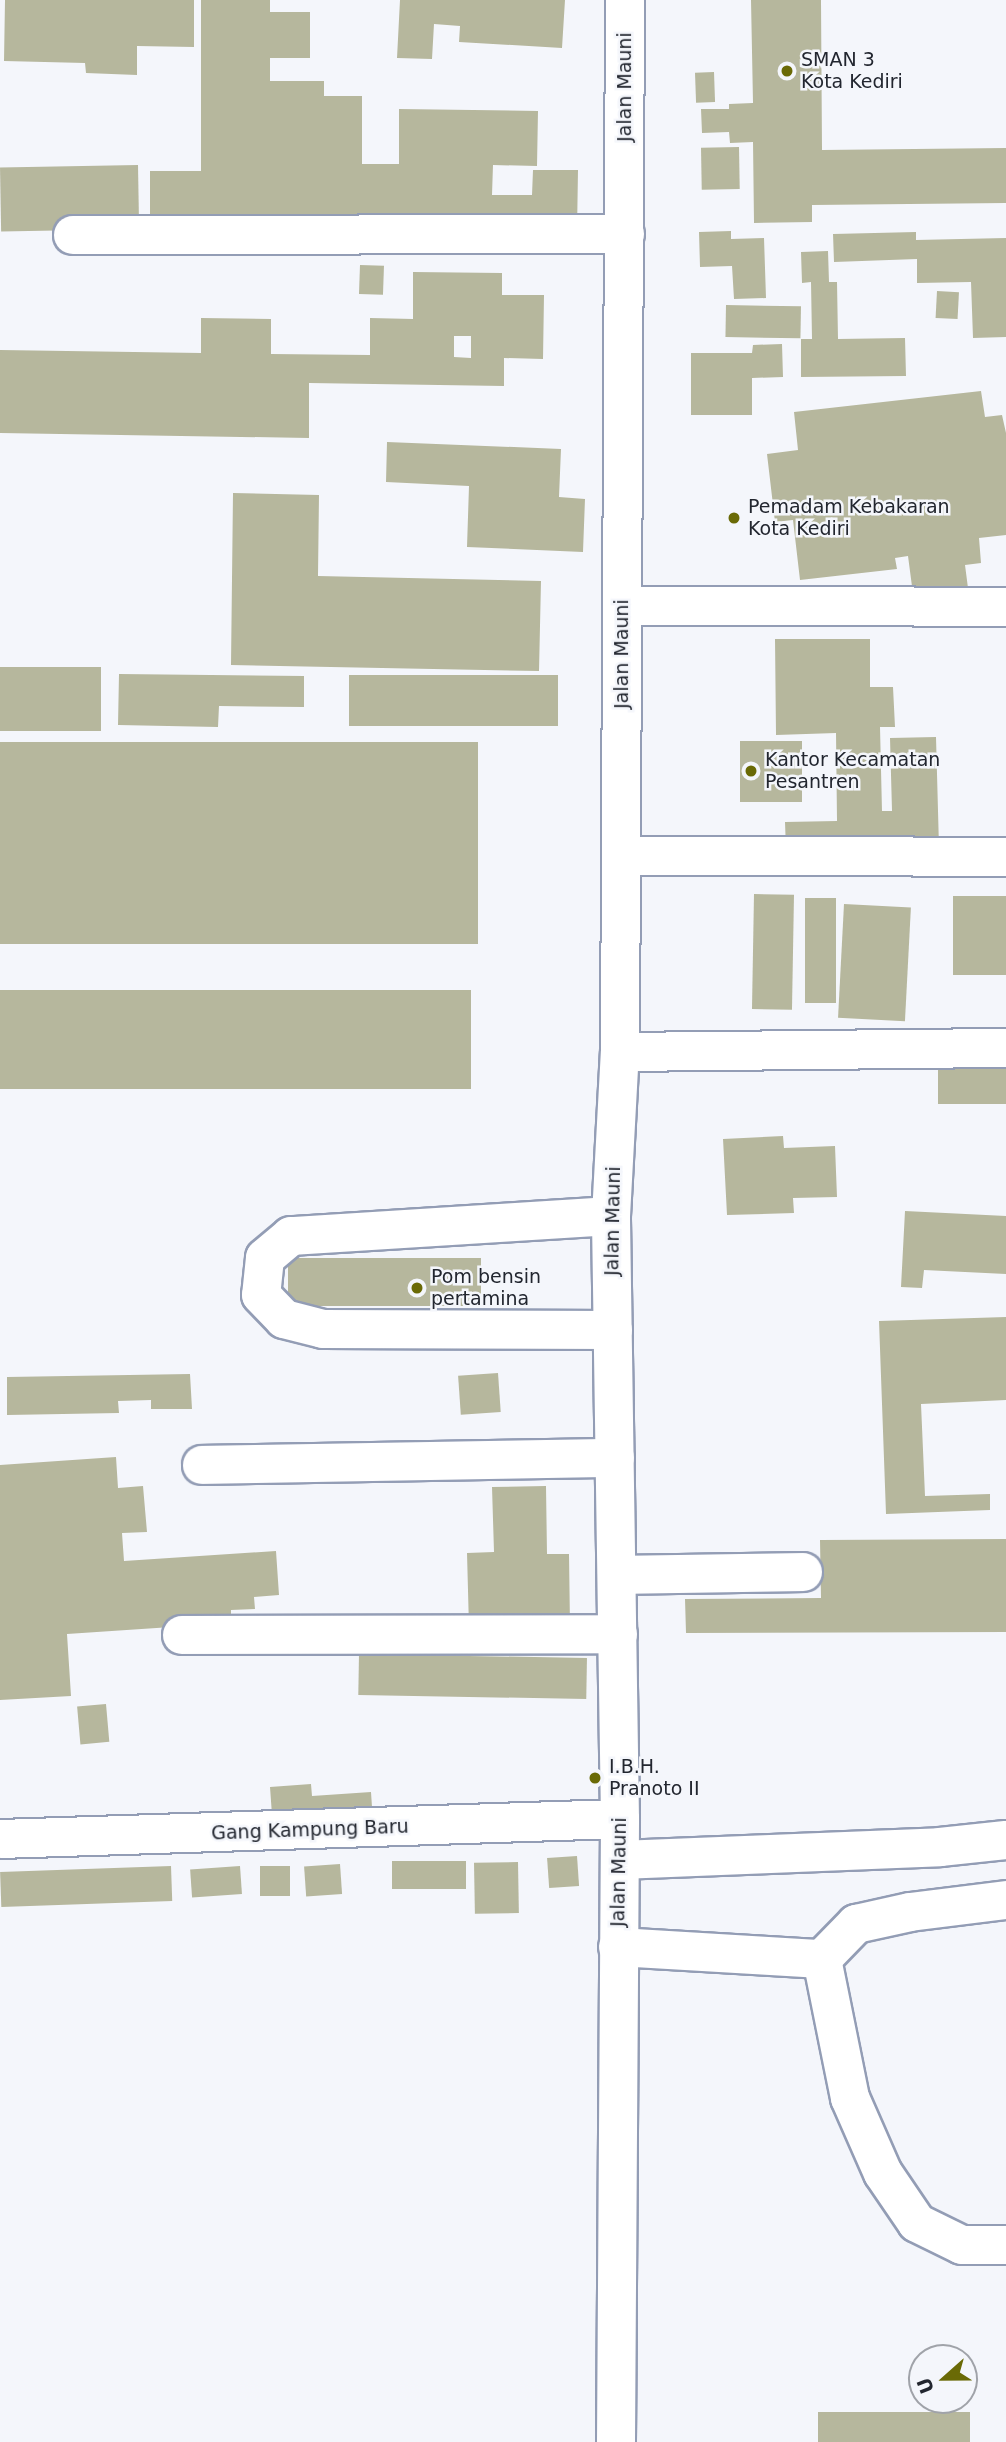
<!DOCTYPE html>
<style>
body{margin:0}
#map{position:relative;width:1006px;height:2442px;overflow:hidden;background:#f4f6fb;font-family:"DejaVu Sans",sans-serif}
div>[style]{position:absolute}
.building>*{inset:0;background:#b6b79d;transform-origin:0 0}
.roads{filter:drop-shadow(2px 0 #939db5) drop-shadow(-2px 0 #939db5) drop-shadow(0 2px #939db5) drop-shadow(0 -2px #939db5)}
.minor>*{height:38px;margin:-19px;padding:0 19px;transform-origin:19px;border-radius:19px;background:#fff}
.major>*{height:38px;margin:-19px;padding:0 19px;transform-origin:19px;border-radius:19px;background:#fff}
.dots>*{width:19px;height:19px;translate:-50% -50%;box-sizing:border-box;border:4px solid #f4f6fb;border-radius:50%}
span{translate:-50% -50%;white-space:nowrap;text-align:center;line-height:1.15;-webkit-text-stroke:5px #f4f6fb;paint-order:stroke}
.poi-label{font-size:19px;color:#22262f}
.left{translate:0 -50%;text-align:left}
.street-label{font-size:19px;color:#22262f}
.north{position:absolute;left:908px;top:2344px;width:70px;height:70px;box-sizing:border-box;background:#f4f6fb;border:2px solid #a0a3a9;border-radius:50%;rotate:249deg;font-size:19px;font-weight:700;line-height:28px;text-align:center;color:#22262f}
.north::after{content:'';display:block;margin:auto;width:24px;height:32px;background:#6a6a06;clip-path:polygon(50% 0,100% 100%,50% 72%,0 100%)}
</style>
<div id="map">
<div class="building">
<i style="clip-path:polygon(5px 0,194px 0,194px 47px,137px 46px,137px 75px,86px 73px,85px 63px,4px 61px)"></i>
<i style="clip-path:polygon(201px 0,270px 0,270px 12px,310px 12px,310px 58px,270px 58px,270px 81px,324px 81px,324px 96px,362px 96px,362px 164px,399px 164px,399px 109px,538px 111px,537px 166px,493px 165px,492px 195px,532px 195px,533px 170px,578px 170px,577px 232px,150px 226px,150px 171px,201px 171px)"></i>
<i style="clip-path:polygon(400px 0,565px 0,562px 48px,459px 42px,460px 26px,434px 24px,432px 59px,397px 58px)"></i>
<i style="clip-path:polygon(751px 0,821px 0,822px 150px,1006px 148px,1006px 203px,812px 205px,812px 222px,754px 223px,753px 142px,730px 143px,729px 132px,702px 133px,701px 109px,729px 109px,729px 104px,753px 103px)"></i>
<i style="left:714px;top:72px;width:30px;height:19px;rotate:88deg"></i>
<i style="left:739px;top:147px;width:42px;height:38px;rotate:89deg"></i>
<i style="left:138px;top:165px;width:64px;height:138px;rotate:89deg"></i>
<i style="clip-path:polygon(731px 231px,731px 239px,764px 238px,766px 298px,734px 299px,732px 266px,700px 267px,699px 232px)"></i>
<i style="clip-path:polygon(916px 232px,916px 240px,1006px 238px,1006px 337px,973px 338px,971px 282px,917px 283px,917px 259px,834px 262px,833px 234px)"></i>
<i style="clip-path:polygon(828px 251px,829px 282px,837px 282px,838px 339px,905px 338px,906px 376px,801px 377px,801px 339px,812px 339px,811px 282px,802px 283px,801px 252px)"></i>
<i style="left:360px;top:265px;width:24px;height:29px;rotate:2deg"></i>
<i style="clip-path:polygon(evenodd,413px 272px,502px 273px,502px 295px,544px 295px,543px 359px,504px 358px,504px 386px,309px 383px,309px 438px,0 433px,0 350px,201px 353px,201px 318px,271px 319px,271px 354px,370px 355px,370px 318px,413px 319px,413px 272px,454px 336px,471px 336px,471px 358px,454px 357px,454px 336px)"></i>
<i style="left:937px;top:291px;width:22px;height:27px;rotate:3deg"></i>
<i style="left:726px;top:305px;width:75px;height:32px;rotate:1deg"></i>
<i style="clip-path:polygon(782px 344px,783px 377px,752px 378px,752px 415px,691px 415px,691px 353px,752px 353px,753px 345px)"></i>
<i style="clip-path:polygon(981px 391px,985px 417px,1002px 415px,1006px 433px,1006px 535px,979px 538px,981px 563px,965px 565px,968px 588px,913px 594px,908px 556px,895px 558px,897px 569px,800px 580px,793px 520px,775px 522px,767px 454px,798px 450px,794px 412px)"></i>
<i style="clip-path:polygon(387px 442px,561px 449px,559px 497px,585px 499px,583px 552px,467px 547px,469px 486px,386px 482px)"></i>
<i style="clip-path:polygon(233px 493px,319px 495px,318px 576px,541px 581px,539px 671px,231px 665px)"></i>
<i style="clip-path:polygon(775px 639px,870px 639px,870px 687px,893px 687px,895px 727px,880px 727px,882px 811px,892px 811px,890px 738px,936px 737px,939px 847px,786px 850px,785px 822px,837px 821px,836px 733px,776px 735px)"></i>
<i style="left:0;top:667px;width:101px;height:64px"></i>
<i style="clip-path:polygon(119px 674px,304px 676px,304px 707px,219px 706px,218px 727px,118px 725px)"></i>
<i style="left:558px;top:675px;width:51px;height:209px;rotate:90deg"></i>
<i style="left:740px;top:741px;width:62px;height:61px"></i>
<i style="left:0;top:742px;width:478px;height:202px"></i>
<i style="left:754px;top:894px;width:40px;height:115px;rotate:1deg"></i>
<i style="left:953px;top:896px;width:53px;height:79px"></i>
<i style="left:805px;top:898px;width:31px;height:105px"></i>
<i style="left:844px;top:904px;width:67px;height:114px;rotate:3deg"></i>
<i style="left:0;top:990px;width:471px;height:99px"></i>
<i style="left:1006px;top:1067px;width:37px;height:68px;rotate:90deg"></i>
<i style="clip-path:polygon(783px 1136px,784px 1148px,835px 1146px,837px 1197px,793px 1198px,794px 1213px,727px 1215px,723px 1139px)"></i>
<i style="clip-path:polygon(905px 1211px,1006px 1216px,1006px 1274px,924px 1270px,922px 1288px,901px 1287px)"></i>
<i style="left:288px;top:1258px;width:193px;height:48px"></i>
<i style="clip-path:polygon(1006px 1317px,1006px 1400px,921px 1404px,925px 1496px,990px 1494px,990px 1510px,886px 1514px,879px 1321px)"></i>
<i style="left:498px;top:1373px;width:39px;height:40px;rotate:86deg"></i>
<i style="clip-path:polygon(190px 1374px,192px 1409px,151px 1409px,151px 1400px,118px 1401px,119px 1413px,7px 1415px,7px 1377px)"></i>
<i style="clip-path:polygon(116px 1457px,118px 1488px,143px 1486px,147px 1532px,122px 1533px,124px 1561px,276px 1551px,279px 1595px,254px 1597px,255px 1609px,231px 1610px,231px 1623px,67px 1634px,71px 1696px,0 1700px,0 1465px)"></i>
<i style="clip-path:polygon(546px 1486px,547px 1554px,569px 1554px,570px 1626px,469px 1628px,467px 1553px,494px 1552px,492px 1487px)"></i>
<i style="clip-path:polygon(1006px 1539px,1006px 1632px,686px 1633px,685px 1599px,821px 1598px,820px 1540px)"></i>
<i style="left:359px;top:1654px;width:228px;height:41px;rotate:1deg"></i>
<i style="left:106px;top:1704px;width:38px;height:29px;rotate:85deg"></i>
<i style="clip-path:polygon(311px 1784px,312px 1796px,371px 1792px,373px 1822px,273px 1829px,270px 1787px)"></i>
<i style="left:577px;top:1856px;width:30px;height:30px;rotate:86deg"></i>
<i style="left:392px;top:1861px;width:74px;height:28px"></i>
<i style="left:518px;top:1862px;width:51px;height:44px;rotate:89deg"></i>
<i style="left:340px;top:1864px;width:30px;height:36px;rotate:86deg"></i>
<i style="left:171px;top:1866px;width:35px;height:171px;rotate:88deg"></i>
<i style="left:240px;top:1866px;width:28px;height:50px;rotate:86deg"></i>
<i style="left:260px;top:1866px;width:30px;height:30px"></i>
<i style="left:970px;top:2412px;width:30px;height:152px;rotate:90deg"></i>
</div>
<div class="roads">
<div class="minor">
<i style="left:73px;top:235px;width:552px;rotate:-0.1deg"></i>
<i style="left:622px;top:606px;width:384px;rotate:0.1deg"></i>
<i style="left:622px;top:856px;width:384px;rotate:0.1deg"></i>
<i style="left:620px;top:1052px;width:386px;rotate:-0.6deg"></i>
<i style="left:611px;top:1216px;width:321px;rotate:176.4deg"></i>
<i style="left:291px;top:1236px;width:34px;rotate:140deg"></i>
<i style="left:265px;top:1258px;width:37px;rotate:96deg"></i>
<i style="left:261px;top:1295px;width:33px;rotate:46deg"></i>
<i style="left:284px;top:1319px;width:40px;rotate:14.4deg"></i>
<i style="left:323px;top:1329px;width:290px;rotate:0.2deg"></i>
<i style="left:202px;top:1465px;width:413px;rotate:-1deg"></i>
<i style="left:617px;top:1575px;width:186px;rotate:-0.9deg"></i>
<i style="left:182px;top:1635px;width:436px;rotate:-0.1deg"></i>
<i style="left:0;top:1839px;width:620px;rotate:-1.85deg"></i>
<i style="left:620px;top:1860px;width:320px;rotate:-2.3deg"></i>
<i style="left:940px;top:1847px;width:66px;rotate:-6.1deg"></i>
<i style="left:618px;top:1947px;width:204px;rotate:3.4deg"></i>
<i style="left:822px;top:1959px;width:49px;rotate:-45.8deg"></i>
<i style="left:856px;top:1924px;width:55px;rotate:-12.5deg"></i>
<i style="left:910px;top:1912px;width:97px;rotate:-7.1deg"></i>
<i style="left:822px;top:1959px;width:142px;rotate:78.6deg"></i>
<i style="left:850px;top:2098px;width:82px;rotate:66.3deg"></i>
<i style="left:883px;top:2173px;width:60px;rotate:55.8deg"></i>
<i style="left:917px;top:2223px;width:50px;rotate:26.1deg"></i>
<i style="left:962px;top:2245px;width:44px"></i>
</div>
<div class="major">
<i style="left:616px;top:2442px;width:623px;rotate:-89.63deg"></i>
<i style="left:620px;top:1819px;width:603px;rotate:-90.86deg"></i>
<i style="left:611px;top:1216px;width:164px;rotate:-86.9deg"></i>
<i style="left:620px;top:1052px;width:1052px;rotate:-89.73deg"></i>
</div>
</div>
<div class="dots">
<i style="left:787px;top:71px;background:#6a6a06"></i>
<i style="left:734px;top:518px;background:#6a6a06"></i>
<i style="left:751px;top:771px;background:#6a6a06"></i>
<i style="left:417px;top:1288px;background:#6a6a06"></i>
<i style="left:595px;top:1778px;background:#6a6a06"></i>
</div>
<div class="poi-label">
<span class="left" style="left:801px;top:71px">SMAN 3<br>Kota Kediri</span>
<span class="left" style="left:748px;top:518px">Pemadam Kebakaran<br>Kota Kediri</span>
<span class="left" style="left:765px;top:771px">Kantor Kecamatan<br>Pesantren</span>
<span class="left" style="left:431px;top:1288px">Pom bensin<br>pertamina</span>
<span class="left" style="left:609px;top:1778px">I.B.H.<br>Pranoto II</span>
</div>
<div class="street-label">
<span style="left:625px;top:87px;rotate:-90deg">Jalan Mauni</span>
<span style="left:622px;top:654px;rotate:-90deg">Jalan Mauni</span>
<span style="left:613px;top:1221px;rotate:-89deg">Jalan Mauni</span>
<span style="left:310px;top:1830px;rotate:-2deg">Gang Kampung Baru</span>
<span style="left:619px;top:1872px;rotate:-89deg">Jalan Mauni</span>
</div>
<div class="north">U</div>
</div>
